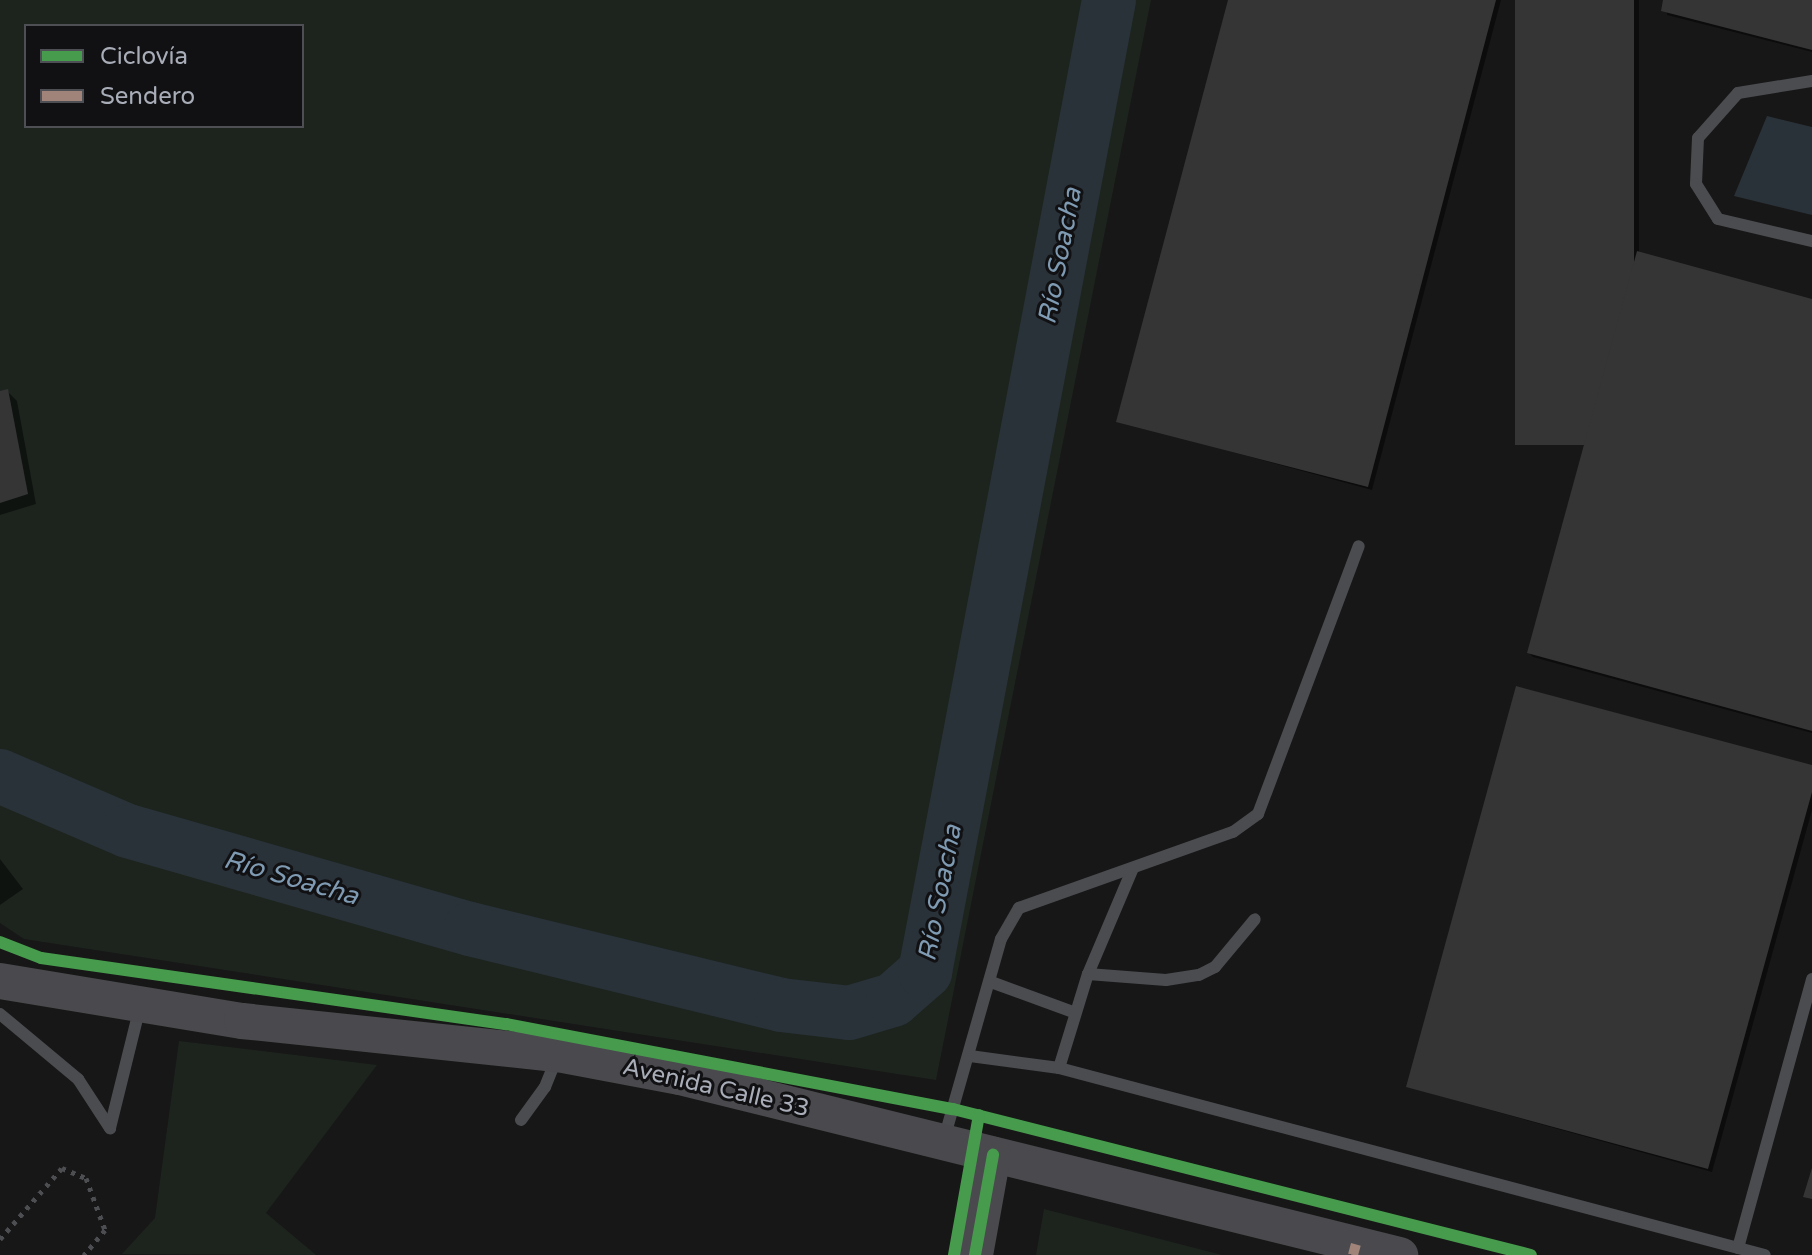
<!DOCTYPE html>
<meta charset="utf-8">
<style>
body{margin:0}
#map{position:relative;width:1812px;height:1255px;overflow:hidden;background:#171717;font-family:"Varela Round",sans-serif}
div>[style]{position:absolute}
.green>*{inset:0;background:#1d241e}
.water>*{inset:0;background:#2a3239}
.shadow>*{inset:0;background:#0007;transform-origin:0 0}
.river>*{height:54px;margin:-27px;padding:0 27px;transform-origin:27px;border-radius:27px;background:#2a3239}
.building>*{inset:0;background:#353536;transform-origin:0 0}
.path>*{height:5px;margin-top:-2.5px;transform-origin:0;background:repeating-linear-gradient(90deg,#4d4e52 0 4px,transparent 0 10px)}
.lane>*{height:12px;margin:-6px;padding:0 6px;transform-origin:6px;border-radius:6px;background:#4b4c50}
.secondary>*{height:36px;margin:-18px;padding:0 18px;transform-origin:18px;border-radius:18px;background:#4a4a4e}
.quiet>*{height:10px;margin-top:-5px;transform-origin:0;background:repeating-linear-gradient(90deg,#a18479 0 20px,transparent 0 30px)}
.cycleway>*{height:12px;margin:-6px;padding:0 6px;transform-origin:6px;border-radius:6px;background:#469c4c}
span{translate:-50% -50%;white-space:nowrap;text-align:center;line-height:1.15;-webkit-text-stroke:6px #111113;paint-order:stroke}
.street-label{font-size:24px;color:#a8adb8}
.water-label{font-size:26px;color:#7f9bb3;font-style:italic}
.legend{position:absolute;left:24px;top:24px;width:280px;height:104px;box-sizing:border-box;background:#111113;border:2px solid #4d4f55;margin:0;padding:10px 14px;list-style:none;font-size:24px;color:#a8adb8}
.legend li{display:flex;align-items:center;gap:16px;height:40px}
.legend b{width:40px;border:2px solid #4d4f55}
</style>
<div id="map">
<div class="green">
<i style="clip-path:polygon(evenodd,0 0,1151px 0,936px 1080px,24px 939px,0 923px,0 0,26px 26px,302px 26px,302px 126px,26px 126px,26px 26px)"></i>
<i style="clip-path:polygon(179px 1041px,377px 1065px,266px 1213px,316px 1255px,122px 1254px,155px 1218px)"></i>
<i style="clip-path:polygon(1044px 1209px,1222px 1255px,1036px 1255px)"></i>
</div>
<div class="water">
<i style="clip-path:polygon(1767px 116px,1812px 127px,1812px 215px,1734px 196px)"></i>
</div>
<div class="shadow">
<i style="clip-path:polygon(1230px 0,1501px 0,1372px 490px,1119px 421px)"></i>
<i style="left:1517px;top:0;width:122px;height:445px"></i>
<i style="clip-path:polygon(1665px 0,1812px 0,1812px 52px,1667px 15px)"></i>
<i style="clip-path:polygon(1812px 301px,1812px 733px,1533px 657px,1529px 653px)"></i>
<i style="clip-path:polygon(7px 391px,17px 401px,36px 504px,0 515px,0 393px)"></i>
<i style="clip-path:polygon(1812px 767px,1812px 810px,1712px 1172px,1408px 1087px)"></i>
<i style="clip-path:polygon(0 859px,23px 889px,0 905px)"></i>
</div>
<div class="river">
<i style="left:0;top:776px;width:139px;rotate:23.3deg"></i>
<i style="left:128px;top:831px;width:356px;rotate:16deg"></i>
<i style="left:470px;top:929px;width:320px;rotate:13.7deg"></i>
<i style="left:781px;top:1005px;width:68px;rotate:6.7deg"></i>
<i style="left:849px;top:1013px;width:46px;rotate:-16.5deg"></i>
<i style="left:893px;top:1000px;width:43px;rotate:-41.2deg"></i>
<i style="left:925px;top:972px;width:989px;rotate:-79.28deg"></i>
</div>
<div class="building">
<i style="clip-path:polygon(1228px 0,1496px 0,1368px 487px,1116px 422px)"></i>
<i style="left:1515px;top:0;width:119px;height:445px"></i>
<i style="clip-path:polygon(1663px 0,1812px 0,1812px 50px,1661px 11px)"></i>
<i style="clip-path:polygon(1637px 251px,1812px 299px,1812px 731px,1527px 653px)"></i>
<i style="clip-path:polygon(8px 389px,28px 494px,0 503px,0 391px)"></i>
<i style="clip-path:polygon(1516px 686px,1812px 765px,1812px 792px,1708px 1169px,1406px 1087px)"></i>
<i style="clip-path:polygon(1812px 1168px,1812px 1199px,1803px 1197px)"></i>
</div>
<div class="path">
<i style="left:0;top:1239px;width:94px;rotate:-48.9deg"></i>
<i style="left:62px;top:1168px;width:26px;rotate:23deg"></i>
<i style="left:86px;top:1178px;width:55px;rotate:69.9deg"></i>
<i style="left:105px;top:1230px;width:33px;rotate:130deg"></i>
</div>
<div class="lane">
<i style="left:1812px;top:81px;width:75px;rotate:170.8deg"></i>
<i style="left:1738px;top:93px;width:60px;rotate:131.6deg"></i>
<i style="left:1698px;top:138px;width:46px;rotate:92.5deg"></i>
<i style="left:1696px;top:184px;width:41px;rotate:57.8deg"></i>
<i style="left:1718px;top:219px;width:97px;rotate:13.2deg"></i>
<i style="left:1088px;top:974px;width:115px;rotate:-67deg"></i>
<i style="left:991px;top:982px;width:87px;rotate:20.1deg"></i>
<i style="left:0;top:1014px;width:102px;rotate:39.8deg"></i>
<i style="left:78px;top:1079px;width:59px;rotate:56.9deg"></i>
<i style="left:970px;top:1056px;width:90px;rotate:7.7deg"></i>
<i style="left:1059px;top:1068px;width:730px;rotate:14.84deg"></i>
<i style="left:1059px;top:1068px;width:98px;rotate:-72.9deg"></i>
<i style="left:1088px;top:974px;width:78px;rotate:4.4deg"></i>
<i style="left:1166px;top:980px;width:33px;rotate:-9deg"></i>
<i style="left:1199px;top:975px;width:18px;rotate:-27deg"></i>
<i style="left:1215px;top:967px;width:62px;rotate:-50.2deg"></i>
<i style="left:521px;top:1120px;width:41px;rotate:-54deg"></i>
<i style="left:545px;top:1087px;width:32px;rotate:-68deg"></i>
<i style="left:110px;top:1128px;width:125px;rotate:-76.1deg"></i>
<i style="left:944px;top:1139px;width:208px;rotate:-74.1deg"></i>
<i style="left:1001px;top:939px;width:36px;rotate:-60deg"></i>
<i style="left:1019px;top:908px;width:227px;rotate:-19.6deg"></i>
<i style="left:1233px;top:832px;width:31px;rotate:-36deg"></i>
<i style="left:1258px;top:814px;width:286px;rotate:-69.4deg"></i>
<i style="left:1738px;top:1248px;width:279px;rotate:-74.6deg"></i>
</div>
<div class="secondary">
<i style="left:0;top:981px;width:245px;rotate:9.4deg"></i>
<i style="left:242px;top:1021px;width:318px;rotate:6deg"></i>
<i style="left:558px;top:1054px;width:124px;rotate:10.7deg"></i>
<i style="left:680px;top:1077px;width:742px;rotate:13.89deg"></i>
<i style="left:975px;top:1255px;width:102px;rotate:-79.8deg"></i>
</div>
<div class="quiet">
<i style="left:1353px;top:1255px;width:11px;rotate:-75deg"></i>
</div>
<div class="cycleway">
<i style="left:0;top:942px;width:44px;rotate:21.3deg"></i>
<i style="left:41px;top:958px;width:470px;rotate:8.1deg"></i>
<i style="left:506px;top:1024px;width:455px;rotate:10.8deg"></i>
<i style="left:953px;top:1109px;width:596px;rotate:14.18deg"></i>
<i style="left:954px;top:1255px;width:142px;rotate:-79.9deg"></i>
<i style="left:975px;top:1255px;width:102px;rotate:-79.8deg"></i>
</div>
<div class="street-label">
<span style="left:716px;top:1088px;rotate:13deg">Avenida Calle 33</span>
</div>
<div class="water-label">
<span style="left:1060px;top:256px;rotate:-79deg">Río Soacha</span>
<span style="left:291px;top:878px;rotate:16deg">Río Soacha</span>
<span style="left:940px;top:893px;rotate:-79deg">Río Soacha</span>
</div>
<ul class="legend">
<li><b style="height:10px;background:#469c4c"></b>Ciclovía</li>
<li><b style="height:10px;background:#a18479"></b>Sendero</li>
</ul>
</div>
